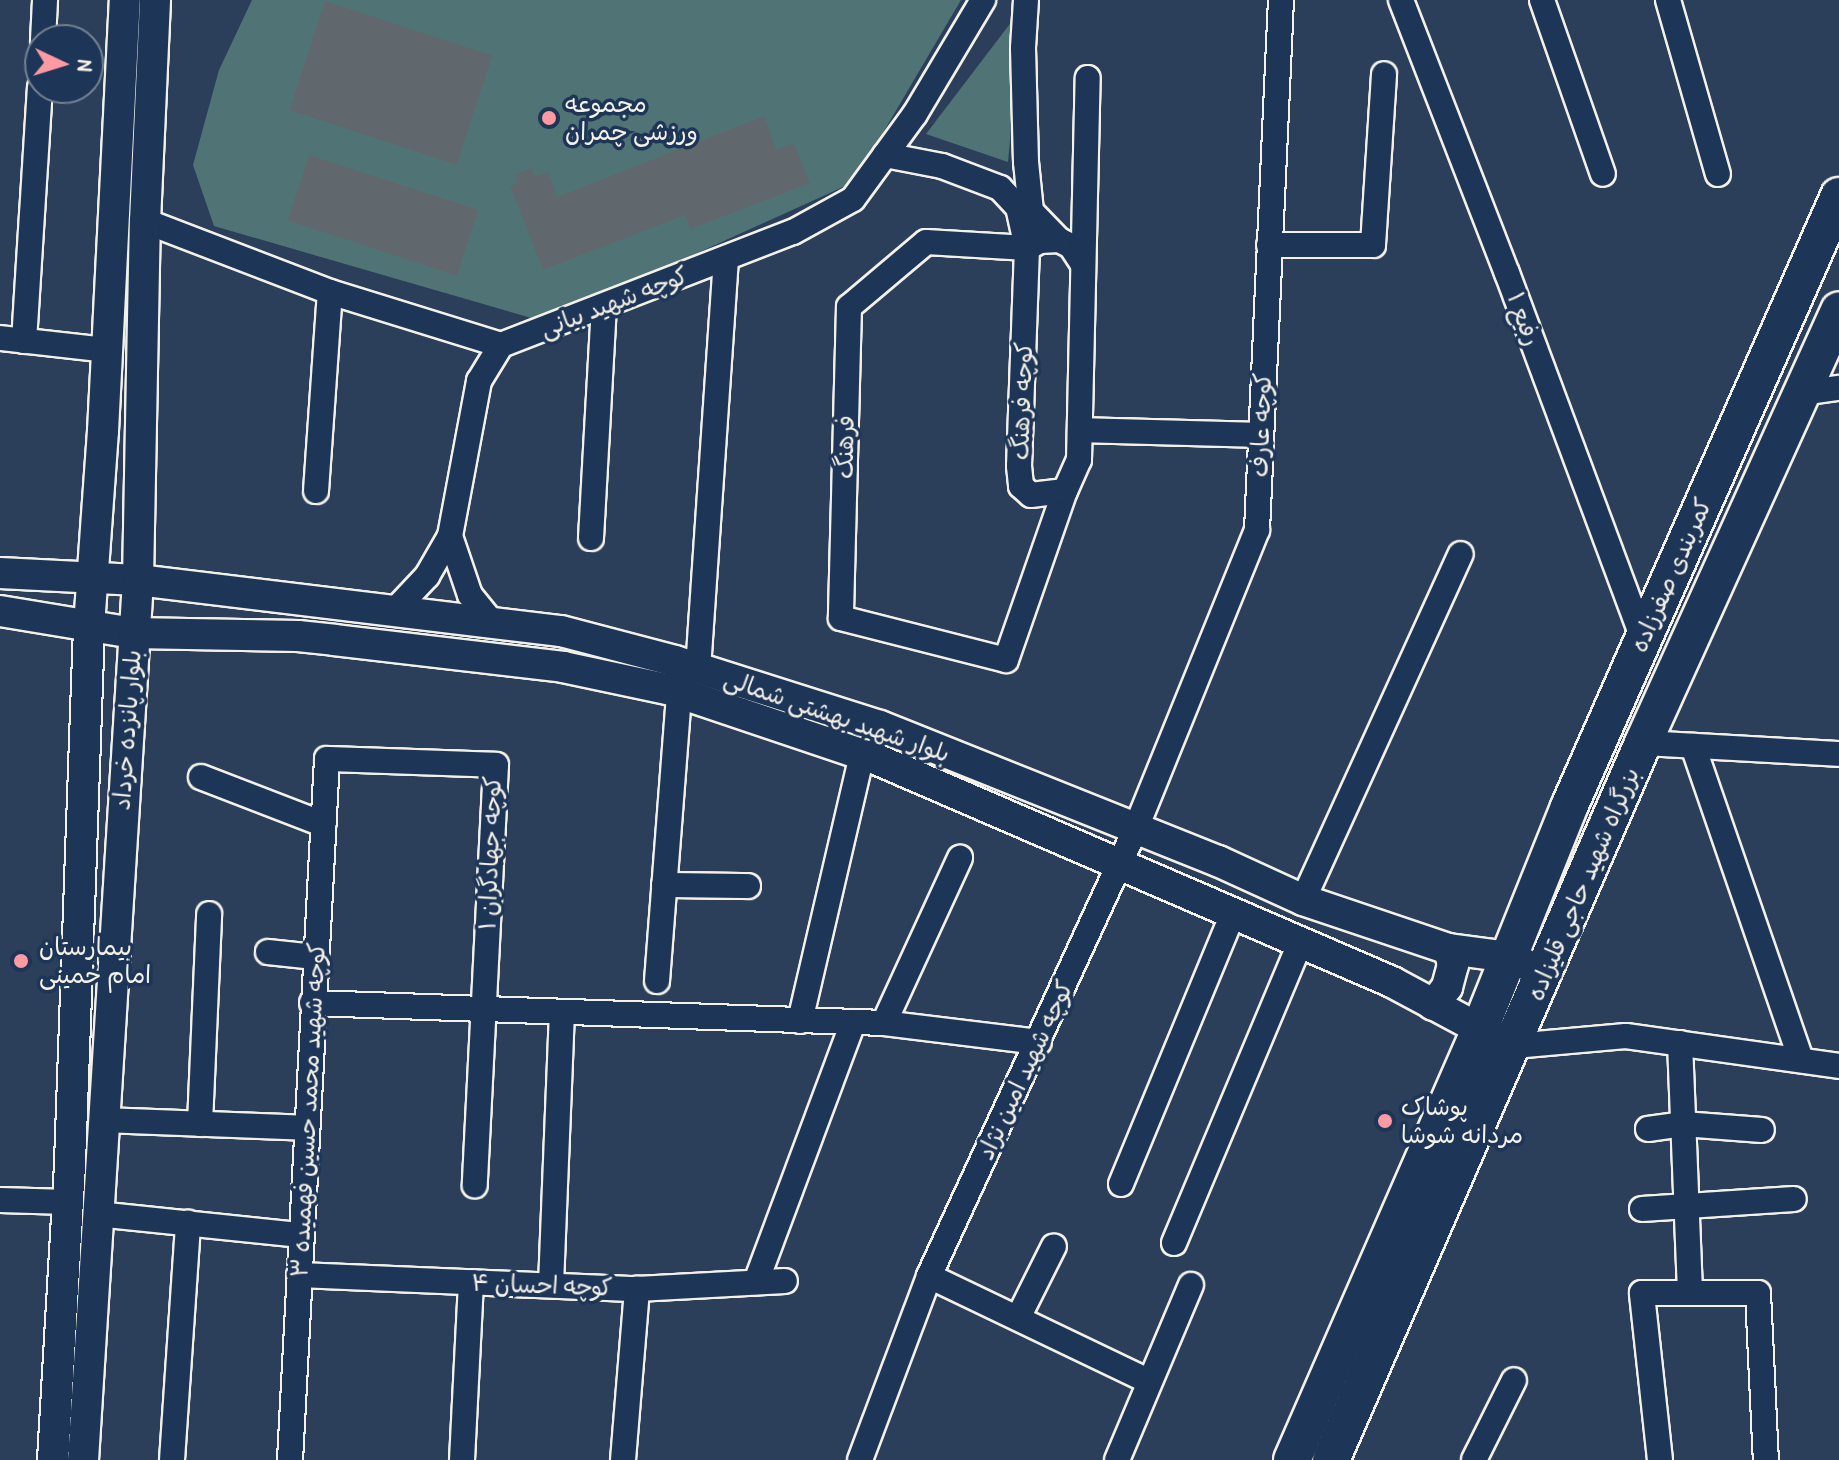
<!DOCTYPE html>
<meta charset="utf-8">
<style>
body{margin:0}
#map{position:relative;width:1839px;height:1460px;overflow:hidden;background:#2b3f5b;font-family:"Patrick Hand","Playpen Sans Arabic",sans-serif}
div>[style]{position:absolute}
.green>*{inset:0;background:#507476}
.building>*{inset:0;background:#61686d;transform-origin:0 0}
.roads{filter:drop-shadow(2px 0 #f4f1e8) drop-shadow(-2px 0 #f4f1e8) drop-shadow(0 2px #f4f1e8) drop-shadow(0 -2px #f4f1e8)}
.minor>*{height:24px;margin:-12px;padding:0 12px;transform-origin:12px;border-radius:12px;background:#1d3557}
.major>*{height:30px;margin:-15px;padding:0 15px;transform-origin:15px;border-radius:15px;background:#1d3557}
.highway>*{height:36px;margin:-18px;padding:0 18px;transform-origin:18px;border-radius:18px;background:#1d3557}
.dots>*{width:22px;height:22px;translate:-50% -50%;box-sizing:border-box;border:4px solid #1d3557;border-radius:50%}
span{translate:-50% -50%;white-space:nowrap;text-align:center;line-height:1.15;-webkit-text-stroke:7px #1d3557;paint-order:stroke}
.poi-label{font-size:24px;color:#f4f1e8}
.left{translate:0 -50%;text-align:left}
.street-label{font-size:24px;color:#f4f1e8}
.north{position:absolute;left:24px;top:24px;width:80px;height:80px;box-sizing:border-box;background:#1d3557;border:2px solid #738091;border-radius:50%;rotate:94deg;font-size:22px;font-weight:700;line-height:32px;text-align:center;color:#f4f1e8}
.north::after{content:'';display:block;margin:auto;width:28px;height:36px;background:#ff9aa2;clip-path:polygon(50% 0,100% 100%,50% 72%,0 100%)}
</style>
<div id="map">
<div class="green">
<i style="clip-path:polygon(252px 0,961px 0,854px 182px,545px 322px,214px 226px,193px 165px,219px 70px)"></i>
<i style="clip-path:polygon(1022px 8px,1008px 162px,926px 134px)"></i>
</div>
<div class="building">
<i style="left:325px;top:1px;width:176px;height:115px;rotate:18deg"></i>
<i style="clip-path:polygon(764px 116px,776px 150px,794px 143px,810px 183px,690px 229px,685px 215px,543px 270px,510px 186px,518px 183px,515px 174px,532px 168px,536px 176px,548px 172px,557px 197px)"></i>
<i style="left:309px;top:155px;width:178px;height:69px;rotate:18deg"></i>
</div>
<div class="roads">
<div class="minor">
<i style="left:1026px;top:0;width:48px;rotate:93.6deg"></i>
<i style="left:1023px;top:48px;width:114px;rotate:88.5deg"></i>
<i style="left:1026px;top:162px;width:49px;rotate:84.2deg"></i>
<i style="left:1031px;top:211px;width:40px;rotate:46deg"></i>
<i style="left:1401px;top:0;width:293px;rotate:68.8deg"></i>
<i style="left:1507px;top:273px;width:390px;rotate:69.6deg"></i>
<i style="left:1542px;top:0;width:184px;rotate:70.7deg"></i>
<i style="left:1668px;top:0;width:181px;rotate:74deg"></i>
<i style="left:43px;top:40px;width:40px;rotate:-87.1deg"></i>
<i style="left:885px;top:155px;width:58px;rotate:10.9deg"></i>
<i style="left:942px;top:166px;width:62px;rotate:20.8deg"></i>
<i style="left:1000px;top:188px;width:26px;rotate:47deg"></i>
<i style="left:1018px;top:207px;width:42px;rotate:77.6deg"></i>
<i style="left:1027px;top:248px;width:101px;rotate:-176.6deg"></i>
<i style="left:926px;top:242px;width:101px;rotate:139.8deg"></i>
<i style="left:849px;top:307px;width:311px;rotate:91.5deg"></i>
<i style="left:841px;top:618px;width:170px;rotate:14.3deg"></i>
<i style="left:1006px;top:660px;width:179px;rotate:-70.8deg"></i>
<i style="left:145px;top:221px;width:198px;rotate:21deg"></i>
<i style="left:330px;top:292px;width:179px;rotate:17.2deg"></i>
<i style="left:501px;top:345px;width:313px;rotate:-21.2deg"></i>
<i style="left:793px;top:232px;width:68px;rotate:-28.8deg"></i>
<i style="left:853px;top:199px;width:105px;rotate:-53.9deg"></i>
<i style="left:915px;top:114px;width:133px;rotate:-59.2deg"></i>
<i style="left:1269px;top:245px;width:104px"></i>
<i style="left:1373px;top:245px;width:171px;rotate:-86.3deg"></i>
<i style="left:1082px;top:263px;width:20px;rotate:-123deg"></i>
<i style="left:1071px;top:246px;width:13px;rotate:-153deg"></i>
<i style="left:1059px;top:240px;width:19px;rotate:177deg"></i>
<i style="left:1040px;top:241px;width:15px;rotate:152deg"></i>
<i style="left:1027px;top:248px;width:218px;rotate:92.1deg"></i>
<i style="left:1019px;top:466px;width:20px;rotate:84deg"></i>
<i style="left:1021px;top:486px;width:13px;rotate:42deg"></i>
<i style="left:1031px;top:495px;width:34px;rotate:-7deg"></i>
<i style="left:1065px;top:491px;width:34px;rotate:-66deg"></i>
<i style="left:1079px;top:460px;width:382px;rotate:-88.7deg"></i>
<i style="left:0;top:338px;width:108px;rotate:6.4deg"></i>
<i style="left:24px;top:341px;width:254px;rotate:-86.4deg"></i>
<i style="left:1802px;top:393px;width:37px;rotate:-8deg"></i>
<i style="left:1080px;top:430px;width:180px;rotate:1.6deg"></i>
<i style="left:316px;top:491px;width:199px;rotate:-86deg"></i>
<i style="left:450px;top:536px;width:62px;rotate:71.3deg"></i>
<i style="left:470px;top:595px;width:38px;rotate:51deg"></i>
<i style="left:591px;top:538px;width:232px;rotate:-86.8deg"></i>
<i style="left:395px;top:610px;width:47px;rotate:-46.7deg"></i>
<i style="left:427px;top:576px;width:46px;rotate:-60.1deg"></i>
<i style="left:450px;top:536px;width:158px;rotate:-79.4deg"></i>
<i style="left:479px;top:381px;width:42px;rotate:-58.6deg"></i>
<i style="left:698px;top:669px;width:411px;rotate:-86.1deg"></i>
<i style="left:1643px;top:743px;width:196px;rotate:3.2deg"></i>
<i style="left:1693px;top:746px;width:332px;rotate:71deg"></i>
<i style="left:201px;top:777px;width:131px;rotate:21.1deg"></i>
<i style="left:664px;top:885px;width:84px;rotate:0.7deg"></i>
<i style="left:1303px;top:900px;width:380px;rotate:-65.5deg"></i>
<i style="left:268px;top:952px;width:47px;rotate:6.1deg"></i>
<i style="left:657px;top:981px;width:289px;rotate:-85.6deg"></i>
<i style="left:312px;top:1003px;width:572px;rotate:2deg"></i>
<i style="left:884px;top:1023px;width:156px;rotate:7deg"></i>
<i style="left:800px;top:1021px;width:273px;rotate:-76.9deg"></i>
<i style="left:884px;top:1023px;width:182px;rotate:-65.3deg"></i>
<i style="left:1680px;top:1043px;width:250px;rotate:87.7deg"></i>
<i style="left:1514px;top:1046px;width:112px;rotate:-5.1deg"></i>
<i style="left:1626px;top:1036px;width:215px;rotate:8deg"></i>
<i style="left:102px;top:1120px;width:204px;rotate:2.2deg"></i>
<i style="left:200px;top:1124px;width:210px;rotate:-87.5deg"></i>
<i style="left:1648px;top:1129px;width:35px;rotate:-8deg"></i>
<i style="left:1683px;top:1124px;width:79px;rotate:4.3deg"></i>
<i style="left:1121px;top:1184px;width:295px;rotate:-67.5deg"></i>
<i style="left:0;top:1200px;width:68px;rotate:1.7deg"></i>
<i style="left:1642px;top:1209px;width:152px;rotate:-3.8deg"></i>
<i style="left:97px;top:1214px;width:205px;rotate:5.9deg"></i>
<i style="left:1174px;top:1243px;width:328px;rotate:-67.2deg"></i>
<i style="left:299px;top:1275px;width:338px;rotate:2.4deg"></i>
<i style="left:637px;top:1289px;width:148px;rotate:-3.1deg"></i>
<i style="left:929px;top:1276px;width:243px;rotate:25.6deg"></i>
<i style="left:756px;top:1282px;width:277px;rotate:-69.5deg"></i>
<i style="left:551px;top:1285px;width:271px;rotate:-87.7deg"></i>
<i style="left:1018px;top:1318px;width:80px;rotate:-63.4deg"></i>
<i style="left:172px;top:1460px;width:238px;rotate:-86.1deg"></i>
<i style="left:290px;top:1460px;width:702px;rotate:-86.98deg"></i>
<i style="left:327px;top:759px;width:169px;rotate:2deg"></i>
<i style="left:496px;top:765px;width:421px;rotate:92.9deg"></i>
<i style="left:462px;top:1460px;width:178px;rotate:-87.1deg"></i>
<i style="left:623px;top:1460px;width:172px;rotate:-85.3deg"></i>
<i style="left:860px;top:1460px;width:197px;rotate:-69.4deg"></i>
<i style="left:929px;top:1276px;width:494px;rotate:-65.2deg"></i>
<i style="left:1136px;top:828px;width:322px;rotate:-67.9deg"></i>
<i style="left:1257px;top:530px;width:531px;rotate:-87.41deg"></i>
<i style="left:1117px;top:1460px;width:190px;rotate:-67.1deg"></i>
<i style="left:1474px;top:1460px;width:89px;rotate:-63.4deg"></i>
<i style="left:1660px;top:1460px;width:168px;rotate:-96.2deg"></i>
<i style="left:1642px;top:1293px;width:116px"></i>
<i style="left:1758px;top:1293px;width:167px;rotate:87.3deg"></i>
</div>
<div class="major">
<i style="left:0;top:573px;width:138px;rotate:2.9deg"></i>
<i style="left:138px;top:580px;width:426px;rotate:6.9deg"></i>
<i style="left:561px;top:631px;width:118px;rotate:14.7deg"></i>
<i style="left:675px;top:661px;width:215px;rotate:17.6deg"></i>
<i style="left:880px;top:726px;width:364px;rotate:21.8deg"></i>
<i style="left:1218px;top:861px;width:94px;rotate:24.6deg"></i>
<i style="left:1303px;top:900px;width:154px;rotate:18.6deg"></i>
<i style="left:1449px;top:949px;width:61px;rotate:7.6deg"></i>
<i style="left:1509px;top:957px;width:39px;rotate:24deg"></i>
<i style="left:0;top:611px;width:135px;rotate:9.4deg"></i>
<i style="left:133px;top:633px;width:165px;rotate:1deg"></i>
<i style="left:298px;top:636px;width:36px;rotate:6deg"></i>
<i style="left:334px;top:640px;width:231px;rotate:6.7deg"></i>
<i style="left:563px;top:667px;width:110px;rotate:12deg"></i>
<i style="left:671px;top:690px;width:216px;rotate:18.6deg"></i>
<i style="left:876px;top:759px;width:562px;rotate:23.37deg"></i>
<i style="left:1392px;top:982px;width:123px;rotate:28.2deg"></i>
<i style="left:1433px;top:1005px;width:23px;rotate:-52deg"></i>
<i style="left:1447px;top:987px;width:23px;rotate:-75deg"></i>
<i style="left:1453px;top:965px;width:16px;rotate:-104deg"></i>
<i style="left:53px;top:1460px;width:297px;rotate:-86.7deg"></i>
<i style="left:70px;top:1163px;width:537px;rotate:-87.97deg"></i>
<i style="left:89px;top:626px;width:196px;rotate:-85.9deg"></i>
<i style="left:103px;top:431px;width:432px;rotate:-87.1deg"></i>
<i style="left:83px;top:1460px;width:882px;rotate:-86.42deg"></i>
<i style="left:138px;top:580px;width:359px;rotate:-88.9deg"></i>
<i style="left:145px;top:221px;width:221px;rotate:-87.4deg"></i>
</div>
<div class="highway">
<i style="left:1292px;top:1460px;width:468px;rotate:-66.4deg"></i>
<i style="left:1479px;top:1031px;width:241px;rotate:-68.1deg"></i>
<i style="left:1569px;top:807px;width:668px;rotate:-66.16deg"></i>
<i style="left:1331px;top:1460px;width:782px;rotate:-66.48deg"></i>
<i style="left:1643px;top:743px;width:475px;rotate:-65.6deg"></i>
</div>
</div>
<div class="dots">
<i style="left:549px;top:118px;background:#ff9aa2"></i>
<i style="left:21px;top:961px;background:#ff9aa2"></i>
<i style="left:1385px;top:1121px;background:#ff9aa2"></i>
</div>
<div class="poi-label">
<span class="left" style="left:565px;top:118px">مجموعه<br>ورزشی چمران</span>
<span class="left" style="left:39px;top:961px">بیمارستان<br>امام خمینی</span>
<span class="left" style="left:1401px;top:1121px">پوشاک<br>مردانه شوشا</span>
</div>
<div class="street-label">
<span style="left:614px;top:302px;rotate:-21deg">کوچه شهید بیانی</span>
<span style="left:1524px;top:319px;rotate:70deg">رفیع ۱</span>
<span style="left:1022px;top:401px;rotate:-88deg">کوچه فرهنگ</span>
<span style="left:1261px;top:425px;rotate:-88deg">کوچه عارف</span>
<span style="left:845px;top:447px;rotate:-89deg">فرهنگ</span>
<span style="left:1671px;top:575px;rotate:-66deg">کمربندی صفرزاده</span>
<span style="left:837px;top:716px;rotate:19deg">بلوار شهید بهشتی شمالی</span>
<span style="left:127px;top:730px;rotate:-86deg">بلوار پانزده خرداد</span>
<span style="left:490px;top:853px;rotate:-88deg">کوچه جهادگران ۱</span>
<span style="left:1583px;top:884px;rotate:-67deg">بزرگراه شهید حاجی قلیزاده</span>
<span style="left:1025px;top:1070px;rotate:-65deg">کوچه شهید امین نژاد</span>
<span style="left:308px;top:1110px;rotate:-87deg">کوچه شهید محمد حسین فهمیده ۳</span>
<span style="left:542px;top:1285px;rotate:2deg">کوچه احسان ۴</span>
</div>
<div class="north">N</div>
</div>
